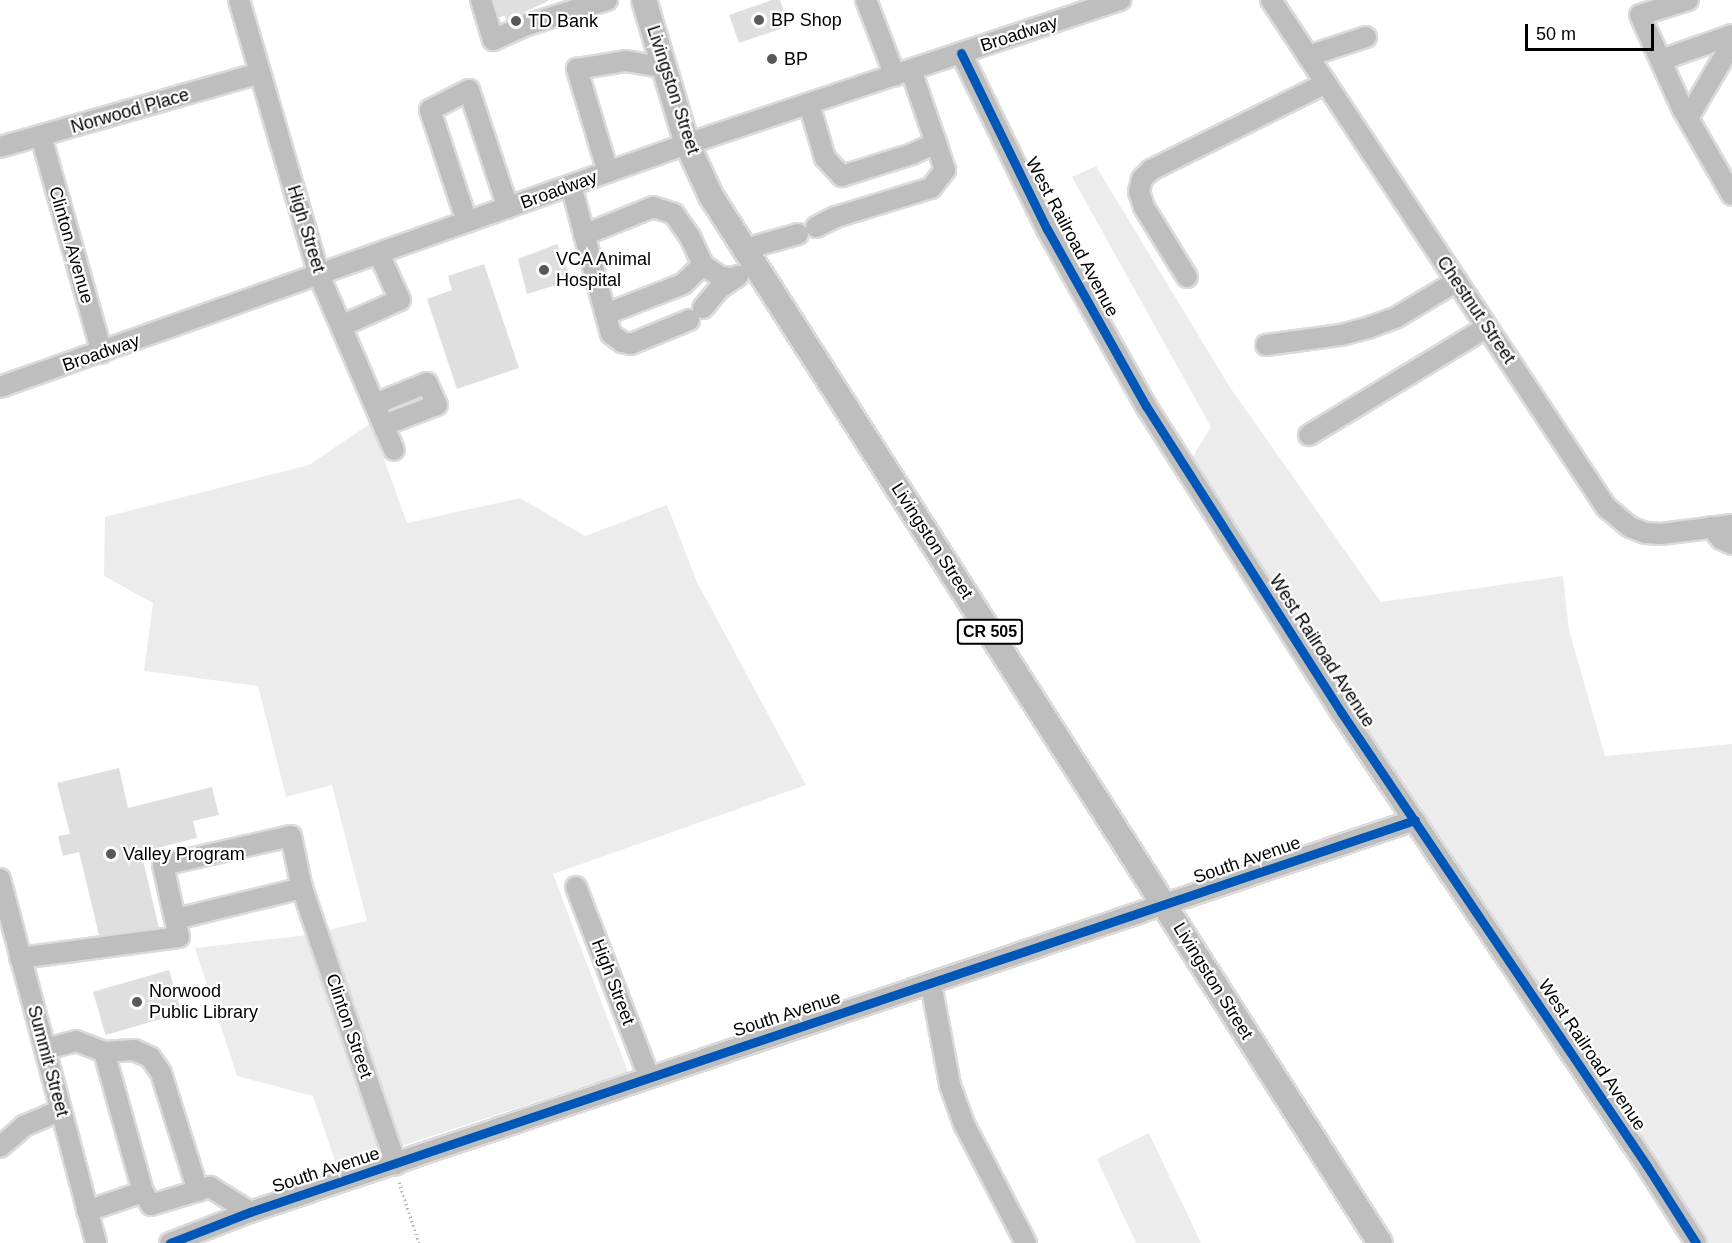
<!DOCTYPE html>
<style>
body{margin:0}
#map{position:relative;width:1732px;height:1243px;overflow:hidden;background:#fff;font-family:Helvetica,sans-serif}
div>[style]{position:absolute}
.green>*{inset:0;background:#ececec}
.building>*{inset:0;background:#dfdfdf;transform-origin:0 0}
.path>*{height:3px;margin-top:-1.5px;transform-origin:0;background:repeating-linear-gradient(90deg,#b9b9b9 0 1.5px,transparent 0 4.5px)}
.roads{filter:drop-shadow(2px 0 #dbdbdb) drop-shadow(-2px 0 #dbdbdb) drop-shadow(0 2px #dbdbdb) drop-shadow(0 -2px #dbdbdb)}
.minor>*{height:20px;margin:-10px;padding:0 10px;transform-origin:10px;border-radius:10px;background:#bebebe}
.major>*{height:24px;margin:-12px;padding:0 12px;transform-origin:12px;border-radius:12px;background:#bebebe}
.cycleway>*{height:9px;margin:-4.5px;padding:0 4.5px;transform-origin:4.5px;border-radius:4.5px;background:#0057b8}
.dots>*{width:16px;height:16px;translate:-50% -50%;box-sizing:border-box;border:3px solid #fff;border-radius:50%}
span{translate:-50% -50%;white-space:nowrap;text-align:center;line-height:1.15;-webkit-text-stroke:4.5px #fff;paint-order:stroke}
.shield-label span{padding:2px 4px;background:#fff;border:2px solid;border-radius:4px;-webkit-text-stroke-width:0}
.shield-label{font-size:16px;color:#000;font-weight:700}
.poi-label{font-size:18px;color:#000}
.left{translate:0 -50%;text-align:left}
.street-label{font-size:18px;color:#000}
.scale{position:absolute;left:1525px;top:24px;width:129px;height:27px;box-sizing:border-box;border:3px solid #000;border-top:0;padding-left:8px;font-size:18px;line-height:21px;white-space:nowrap;color:#000;-webkit-text-stroke:4px #fff;paint-order:stroke}
</style>
<div id="map">
<div class="green">
<i style="clip-path:polygon(1096px 166px,1229px 386px,1381px 602px,1563px 576px,1569px 630px,1605px 756px,1732px 744px,1732px 1243px,1694px 1243px,1187px 466px,1211px 427px,1072px 177px)"></i>
<i style="clip-path:polygon(371px 423px,407px 523px,520px 498px,585px 536px,667px 505px,697px 582px,806px 785px,553px 874px,628px 1072px,337px 1167px,313px 1096px,237px 1076px,195px 948px,307px 935px,367px 921px,332px 785px,286px 797px,258px 686px,144px 671px,153px 603px,104px 576px,105px 517px,309px 465px)"></i>
<i style="clip-path:polygon(1149px 1133px,1201px 1243px,1136px 1243px,1097px 1159px)"></i>
</div>
<div class="building">
<i style="clip-path:polygon(494px 0,548px 0,548px 1px,506px 21px,505px 16px,499px 17px)"></i>
<i style="clip-path:polygon(772px 0,780px 0,789px 26px,739px 43px,729px 15px)"></i>
<i style="clip-path:polygon(557px 244px,572px 280px,527px 294px,518px 259px)"></i>
<i style="clip-path:polygon(484px 264px,519px 368px,457px 389px,427px 299px,452px 290px,448px 276px)"></i>
<i style="clip-path:polygon(119px 768px,128px 808px,212px 787px,219px 815px,193px 821px,197px 838px,141px 852px,159px 928px,99px 935px,79px 852px,63px 856px,58px 836px,70px 834px,57px 783px)"></i>
<i style="left:169px;top:970px;width:45px;height:79px;rotate:74deg"></i>
</div>
<div class="path">
<i style="left:399px;top:1182px;width:64px;rotate:71.8deg"></i>
</div>
<div class="roads">
<div class="minor">
<i style="left:239px;top:0;width:286px;rotate:73.8deg"></i>
<i style="left:319px;top:275px;width:190px;rotate:66.8deg"></i>
<i style="left:481px;top:0;width:42px;rotate:73.3deg"></i>
<i style="left:493px;top:40px;width:37px;rotate:-24deg"></i>
<i style="left:527px;top:25px;width:84px;rotate:-17.4deg"></i>
<i style="left:866px;top:0;width:81px;rotate:69.1deg"></i>
<i style="left:1271px;top:0;width:608px;rotate:56.55deg"></i>
<i style="left:1606px;top:507px;width:31px;rotate:40deg"></i>
<i style="left:1630px;top:527px;width:17px;rotate:21deg"></i>
<i style="left:1646px;top:533px;width:15px;rotate:4deg"></i>
<i style="left:1661px;top:534px;width:72px;rotate:-7.2deg"></i>
<i style="left:1688px;top:0;width:50px;rotate:162.6deg"></i>
<i style="left:1640px;top:15px;width:102px;rotate:65.7deg"></i>
<i style="left:1682px;top:108px;width:100px;rotate:60.1deg"></i>
<i style="left:961px;top:53px;width:196px;rotate:64deg"></i>
<i style="left:1047px;top:229px;width:203px;rotate:60.8deg"></i>
<i style="left:1146px;top:406px;width:363px;rotate:57.5deg"></i>
<i style="left:1341px;top:712px;width:547px;rotate:56.02deg"></i>
<i style="left:1647px;top:1166px;width:91px;rotate:57.5deg"></i>
<i style="left:1308px;top:56px;width:61px;rotate:-18.1deg"></i>
<i style="left:1661px;top:60px;width:75px;rotate:-19.4deg"></i>
<i style="left:809px;top:104px;width:56px;rotate:73.5deg"></i>
<i style="left:825px;top:158px;width:25px;rotate:47deg"></i>
<i style="left:842px;top:176px;width:73px;rotate:-17.4deg"></i>
<i style="left:912px;top:154px;width:26px;rotate:-25deg"></i>
<i style="left:936px;top:143px;width:77px;rotate:-108.9deg"></i>
<i style="left:1688px;top:118px;width:87px;rotate:-59.6deg"></i>
<i style="left:41px;top:136px;width:225px;rotate:74.3deg"></i>
<i style="left:0;top:147px;width:270px;rotate:-15.9deg"></i>
<i style="left:608px;top:172px;width:108px;rotate:-106.8deg"></i>
<i style="left:577px;top:69px;width:50px;rotate:-9.3deg"></i>
<i style="left:626px;top:61px;width:39px;rotate:10deg"></i>
<i style="left:571px;top:185px;width:154px;rotate:75deg"></i>
<i style="left:611px;top:334px;width:14px;rotate:36deg"></i>
<i style="left:622px;top:342px;width:9px;rotate:13deg"></i>
<i style="left:631px;top:344px;width:63px;rotate:-22.5deg"></i>
<i style="left:467px;top:222px;width:118px;rotate:-108.3deg"></i>
<i style="left:430px;top:110px;width:44px;rotate:-27.1deg"></i>
<i style="left:469px;top:90px;width:124px;rotate:71.7deg"></i>
<i style="left:816px;top:227px;width:22px;rotate:-27deg"></i>
<i style="left:836px;top:217px;width:99px;rotate:-17deg"></i>
<i style="left:931px;top:188px;width:23px;rotate:-52deg"></i>
<i style="left:945px;top:170px;width:28px;rotate:-108deg"></i>
<i style="left:584px;top:235px;width:74px;rotate:-22.1deg"></i>
<i style="left:653px;top:207px;width:22px;rotate:18deg"></i>
<i style="left:674px;top:214px;width:28px;rotate:55deg"></i>
<i style="left:690px;top:237px;width:31px;rotate:65deg"></i>
<i style="left:703px;top:265px;width:22px;rotate:34deg"></i>
<i style="left:721px;top:277px;width:14px;rotate:4deg"></i>
<i style="left:745px;top:249px;width:55px;rotate:-15.8deg"></i>
<i style="left:1187px;top:277px;width:82px;rotate:-121.6deg"></i>
<i style="left:1144px;top:207px;width:16px;rotate:-108deg"></i>
<i style="left:1139px;top:192px;width:13px;rotate:-77deg"></i>
<i style="left:1142px;top:179px;width:13px;rotate:-45deg"></i>
<i style="left:1151px;top:170px;width:195px;rotate:-26.4deg"></i>
<i style="left:703px;top:308px;width:26px;rotate:-50deg"></i>
<i style="left:720px;top:288px;width:22px;rotate:-34deg"></i>
<i style="left:606px;top:314px;width:83px;rotate:-21.3deg"></i>
<i style="left:683px;top:284px;width:28px;rotate:-44deg"></i>
<i style="left:341px;top:326px;width:64px;rotate:-23.8deg"></i>
<i style="left:400px;top:300px;width:51px;rotate:-114.5deg"></i>
<i style="left:1266px;top:345px;width:76px;rotate:-7.6deg"></i>
<i style="left:1341px;top:335px;width:30px;rotate:-15deg"></i>
<i style="left:1370px;top:327px;width:29px;rotate:-20deg"></i>
<i style="left:1397px;top:317px;width:70px;rotate:-31deg"></i>
<i style="left:0;top:387px;width:729px;rotate:-19.48deg"></i>
<i style="left:687px;top:144px;width:457px;rotate:-18.4deg"></i>
<i style="left:375px;top:404px;width:56px;rotate:-22deg"></i>
<i style="left:427px;top:383px;width:24px;rotate:66deg"></i>
<i style="left:437px;top:405px;width:57px;rotate:159.3deg"></i>
<i style="left:1309px;top:435px;width:208px;rotate:-31.2deg"></i>
<i style="left:1711px;top:527px;width:16px;rotate:50deg"></i>
<i style="left:1721px;top:539px;width:12px;rotate:24deg"></i>
<i style="left:0;top:879px;width:376px;rotate:75.2deg"></i>
<i style="left:576px;top:887px;width:204px;rotate:69deg"></i>
<i style="left:176px;top:919px;width:130px;rotate:-13.8deg"></i>
<i style="left:20px;top:958px;width:160px;rotate:-7.5deg"></i>
<i style="left:179px;top:937px;width:74px;rotate:-102.5deg"></i>
<i style="left:163px;top:865px;width:131px;rotate:-12.8deg"></i>
<i style="left:291px;top:836px;width:53px;rotate:78.1deg"></i>
<i style="left:302px;top:888px;width:292px;rotate:71.2deg"></i>
<i style="left:931px;top:984px;width:103px;rotate:79.3deg"></i>
<i style="left:950px;top:1085px;width:41px;rotate:70.3deg"></i>
<i style="left:964px;top:1124px;width:134px;rotate:62.5deg"></i>
<i style="left:45px;top:1049px;width:32px;rotate:-14deg"></i>
<i style="left:76px;top:1041px;width:30px;rotate:21deg"></i>
<i style="left:104px;top:1052px;width:145px;rotate:74.4deg"></i>
<i style="left:143px;top:1192px;width:15px;rotate:58deg"></i>
<i style="left:151px;top:1205px;width:62px;rotate:-17deg"></i>
<i style="left:210px;top:1187px;width:47px;rotate:32deg"></i>
<i style="left:104px;top:1052px;width:30px;rotate:-4deg"></i>
<i style="left:134px;top:1050px;width:17px;rotate:24deg"></i>
<i style="left:150px;top:1057px;width:19px;rotate:55deg"></i>
<i style="left:161px;top:1073px;width:124px;rotate:72.6deg"></i>
<i style="left:0;top:1147px;width:32px;rotate:-41deg"></i>
<i style="left:24px;top:1126px;width:40px;rotate:-23.4deg"></i>
<i style="left:87px;top:1211px;width:59px;rotate:-18.7deg"></i>
<i style="left:170px;top:1243px;width:86px;rotate:-21.2deg"></i>
<i style="left:250px;top:1212px;width:1229px;rotate:-18.6deg"></i>
</div>
<div class="major">
<i style="left:644px;top:0;width:150px;rotate:73.4deg"></i>
<i style="left:687px;top:144px;width:57px;rotate:65.2deg"></i>
<i style="left:711px;top:196px;width:1242px;rotate:57.42deg"></i>
</div>
</div>
<div class="cycleway">
<i style="left:961px;top:53px;width:196px;rotate:64deg"></i>
<i style="left:1047px;top:229px;width:203px;rotate:60.8deg"></i>
<i style="left:1146px;top:406px;width:363px;rotate:57.5deg"></i>
<i style="left:1341px;top:712px;width:547px;rotate:56.02deg"></i>
<i style="left:1647px;top:1166px;width:91px;rotate:57.5deg"></i>
<i style="left:170px;top:1243px;width:86px;rotate:-21.2deg"></i>
<i style="left:250px;top:1212px;width:1229px;rotate:-18.6deg"></i>
</div>
<div class="dots">
<i style="left:759px;top:20px;background:#595959"></i>
<i style="left:516px;top:21px;background:#595959"></i>
<i style="left:772px;top:59px;background:#595959"></i>
<i style="left:544px;top:270px;background:#595959"></i>
<i style="left:111px;top:854px;background:#595959"></i>
<i style="left:137px;top:1002px;background:#595959"></i>
</div>
<div class="shield-label">
<span style="left:990px;top:632px">CR 505</span>
</div>
<div class="poi-label">
<span class="left" style="left:771px;top:20px">BP Shop</span>
<span class="left" style="left:528px;top:21px">TD Bank</span>
<span class="left" style="left:784px;top:59px">BP</span>
<span class="left" style="left:556px;top:270px">VCA Animal<br>Hospital</span>
<span class="left" style="left:123px;top:854px">Valley Program</span>
<span class="left" style="left:149px;top:1002px">Norwood<br>Public Library</span>
</div>
<div class="street-label">
<span style="left:1019px;top:34px;rotate:-18deg">Broadway</span>
<span style="left:673px;top:90px;rotate:72deg">Livingston Street</span>
<span style="left:130px;top:111px;rotate:-16deg">Norwood Place</span>
<span style="left:559px;top:190px;rotate:-20deg">Broadway</span>
<span style="left:306px;top:229px;rotate:73deg">High Street</span>
<span style="left:1072px;top:237px;rotate:62deg">West Railroad Avenue</span>
<span style="left:71px;top:245px;rotate:74deg">Clinton Avenue</span>
<span style="left:1476px;top:310px;rotate:56deg">Chestnut Street</span>
<span style="left:101px;top:353px;rotate:-19deg">Broadway</span>
<span style="left:932px;top:541px;rotate:57deg">Livingston Street</span>
<span style="left:1322px;top:651px;rotate:57deg">West Railroad Avenue</span>
<span style="left:1247px;top:860px;rotate:-19deg">South Avenue</span>
<span style="left:1213px;top:981px;rotate:58deg">Livingston Street</span>
<span style="left:613px;top:982px;rotate:69deg">High Street</span>
<span style="left:787px;top:1014px;rotate:-18deg">South Avenue</span>
<span style="left:349px;top:1026px;rotate:71deg">Clinton Street</span>
<span style="left:1592px;top:1055px;rotate:56deg">West Railroad Avenue</span>
<span style="left:48px;top:1061px;rotate:75deg">Summit Street</span>
<span style="left:326px;top:1170px;rotate:-18deg">South Avenue</span>
</div>
<div class="scale">50 m</div>
</div>
